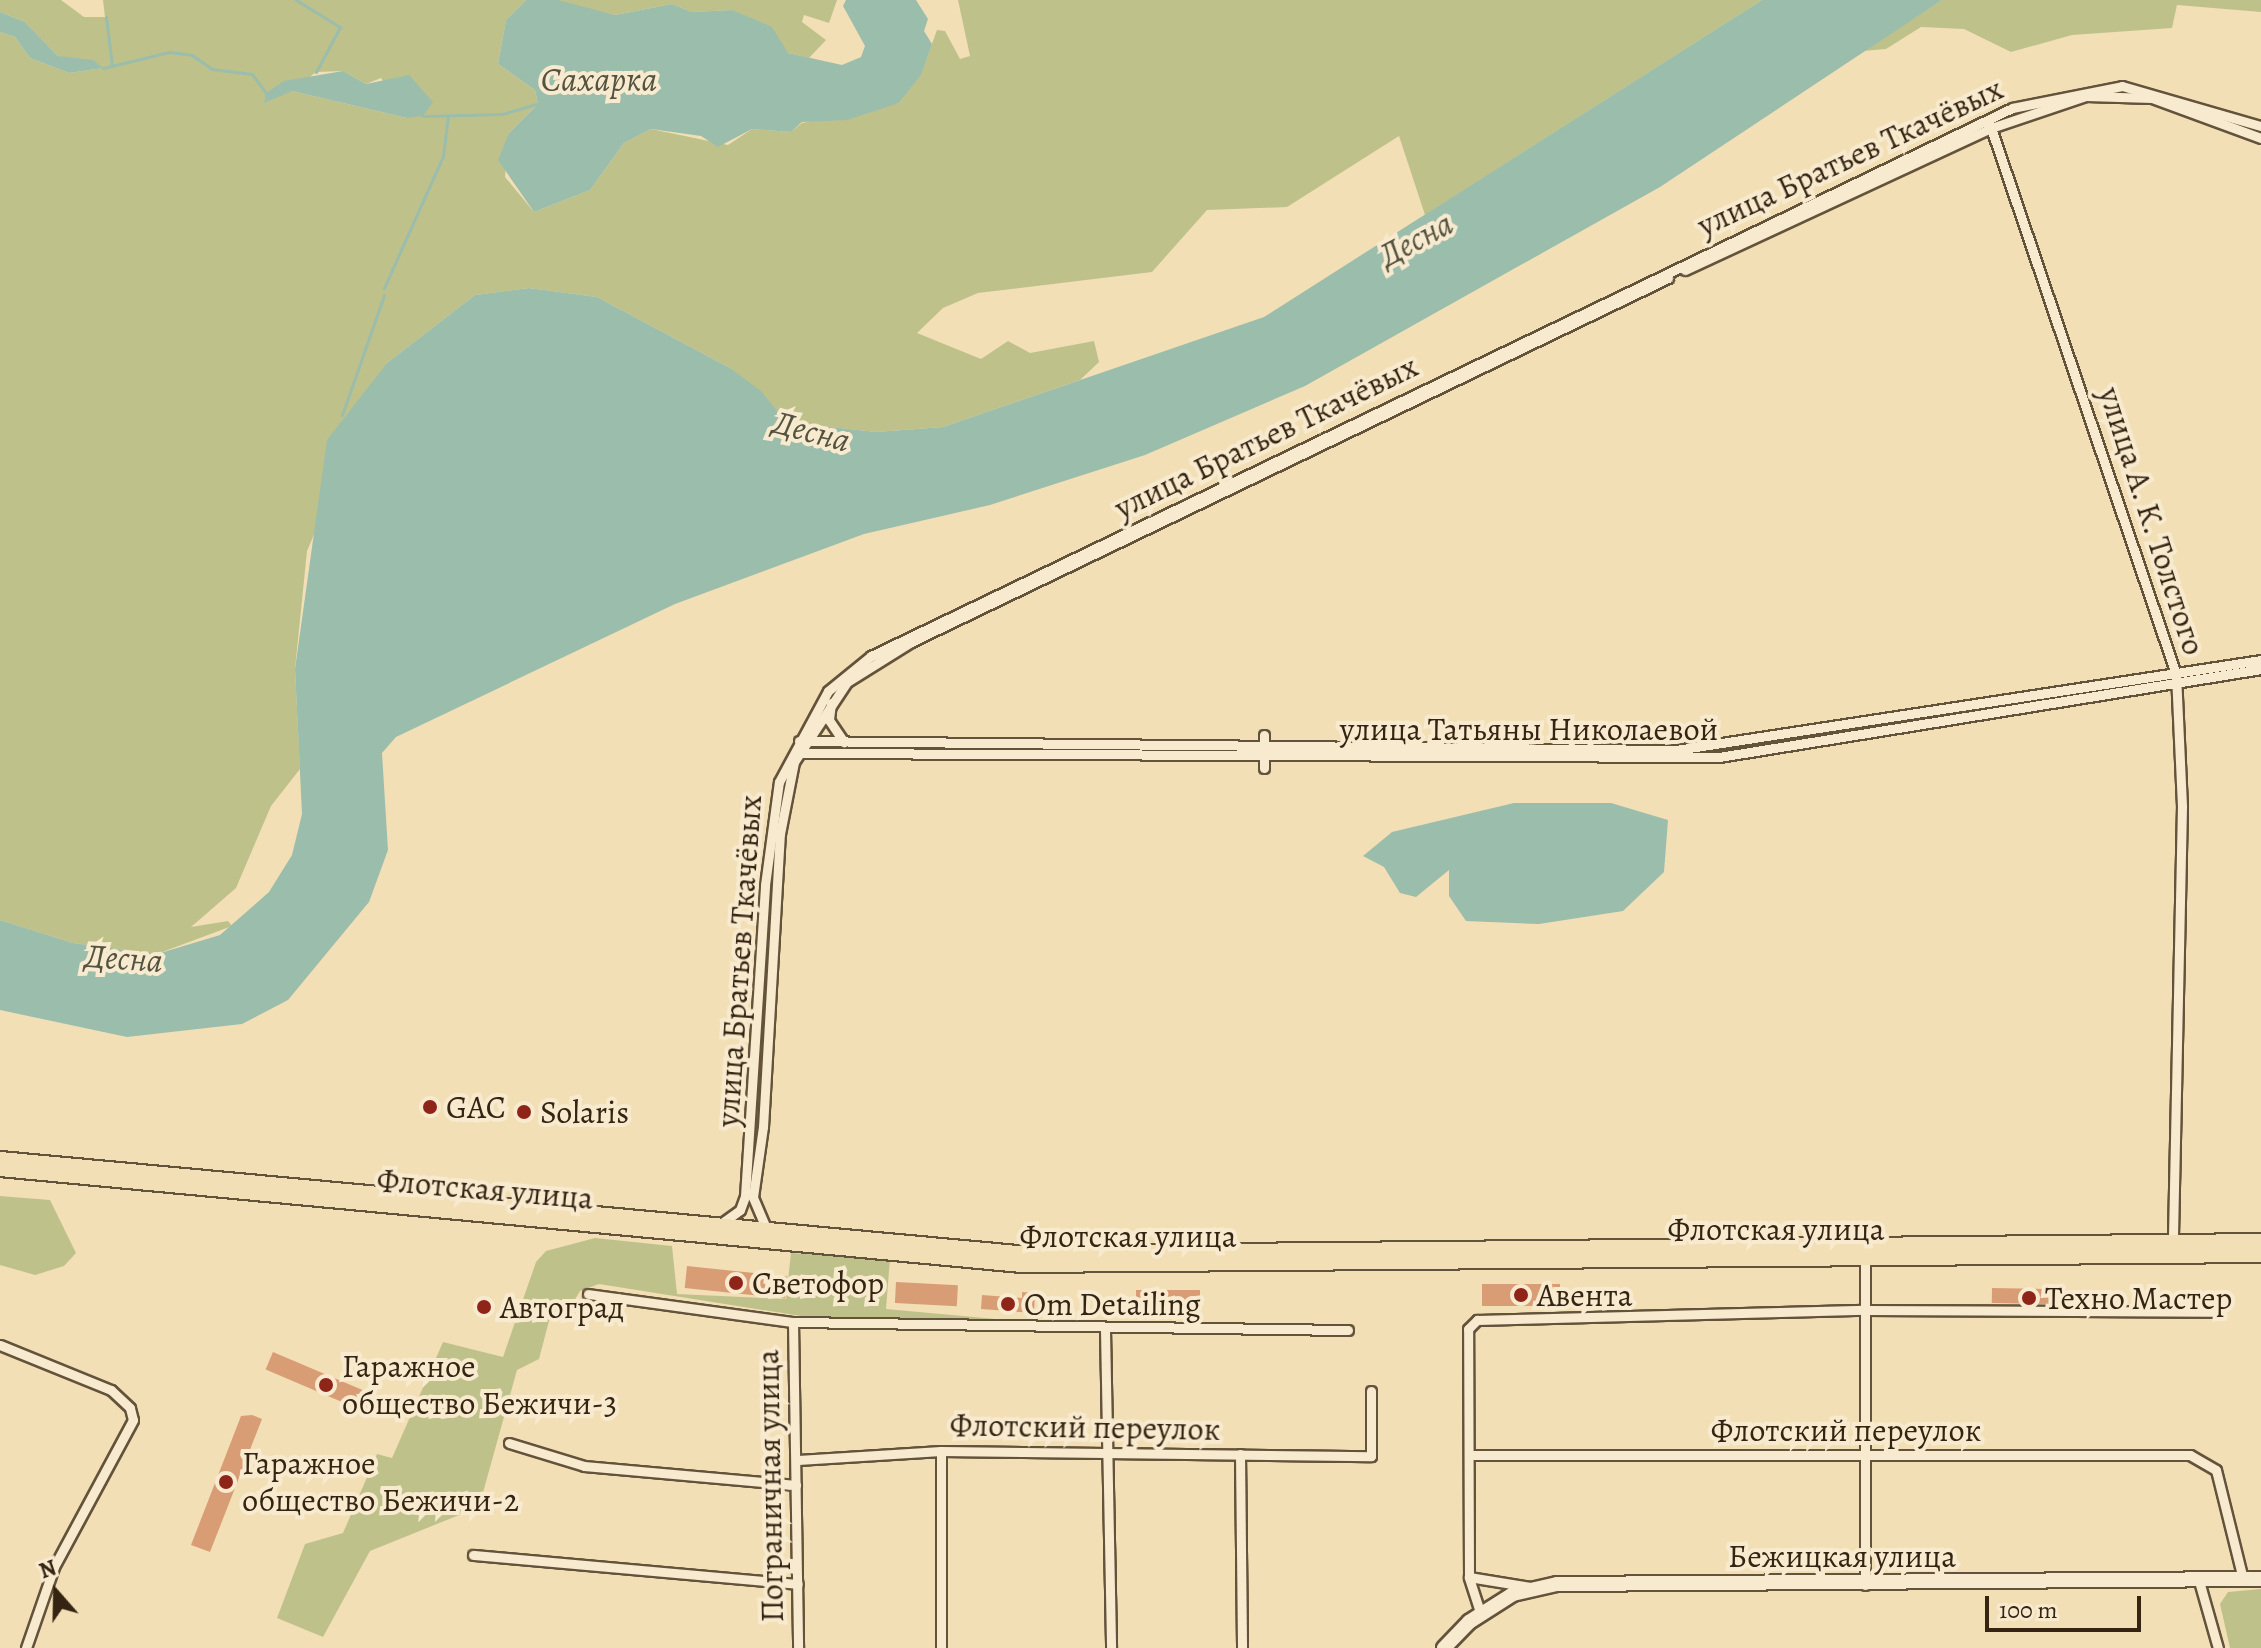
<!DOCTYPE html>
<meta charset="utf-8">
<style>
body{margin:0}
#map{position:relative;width:2261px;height:1648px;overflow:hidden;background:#f3dfb5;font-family:Alegreya,serif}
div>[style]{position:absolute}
.green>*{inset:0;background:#bfc18b}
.water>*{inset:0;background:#9bbdac}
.stream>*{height:3px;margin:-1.5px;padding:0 1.5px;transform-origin:1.5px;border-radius:1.5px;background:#9bbdac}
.building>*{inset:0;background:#d99d76;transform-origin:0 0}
.roads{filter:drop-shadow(2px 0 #64533b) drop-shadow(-2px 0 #64533b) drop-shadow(0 2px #64533b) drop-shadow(0 -2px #64533b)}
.street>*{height:9px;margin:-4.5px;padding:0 4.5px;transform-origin:4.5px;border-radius:4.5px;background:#f7eacf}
.secondary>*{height:14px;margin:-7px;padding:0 7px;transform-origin:7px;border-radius:7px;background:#f7eacf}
.primary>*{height:14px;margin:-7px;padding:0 7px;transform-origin:7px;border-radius:7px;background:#f3dfb5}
.dots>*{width:22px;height:22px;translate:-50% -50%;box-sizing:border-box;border:4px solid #f7eacf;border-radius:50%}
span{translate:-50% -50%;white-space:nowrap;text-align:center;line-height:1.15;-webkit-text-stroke:8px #f7eacf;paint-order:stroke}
.street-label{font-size:32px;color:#352412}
.poi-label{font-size:32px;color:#352412}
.left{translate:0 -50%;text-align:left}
.water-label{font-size:34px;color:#545240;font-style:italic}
.north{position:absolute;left:16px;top:1552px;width:80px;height:80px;-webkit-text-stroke:6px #f7eacf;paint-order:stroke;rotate:340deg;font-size:22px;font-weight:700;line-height:32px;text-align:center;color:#352412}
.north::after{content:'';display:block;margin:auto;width:28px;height:36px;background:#352412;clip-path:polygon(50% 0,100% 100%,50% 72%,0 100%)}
.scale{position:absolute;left:1985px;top:1596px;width:156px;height:36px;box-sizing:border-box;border:4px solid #352412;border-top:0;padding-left:10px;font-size:24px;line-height:28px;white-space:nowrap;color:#352412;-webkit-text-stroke:6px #f7eacf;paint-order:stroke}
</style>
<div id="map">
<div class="green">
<i style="clip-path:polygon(evenodd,0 0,61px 0,84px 17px,105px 17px,103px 0,526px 0,506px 20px,498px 64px,535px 90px,538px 104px,509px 133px,505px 177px,534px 212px,590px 190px,624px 143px,651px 129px,728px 145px,752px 129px,791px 132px,802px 123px,899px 103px,921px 74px,937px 30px,945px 31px,960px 59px,970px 56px,958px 0,1762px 0,1425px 215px,1399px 136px,1287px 207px,1207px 210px,1152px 272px,978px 293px,943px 308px,917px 333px,981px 359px,1008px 341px,1030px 353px,1094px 341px,1099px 362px,1080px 380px,943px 427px,876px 432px,785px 422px,730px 368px,597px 297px,529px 288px,475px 295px,387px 363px,307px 551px,295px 669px,300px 769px,271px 806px,236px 888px,191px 927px,228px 921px,232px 926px,157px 954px,73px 943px,0 920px,0 32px,15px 37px,30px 58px,69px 73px,102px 68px,58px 56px,25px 22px,0 12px,0 0,343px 71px,366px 84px,381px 78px,407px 118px,292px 91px,316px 72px,343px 71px)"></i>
<i style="clip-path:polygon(548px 0,837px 0,829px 23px,804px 15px,802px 22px,826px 40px,809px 58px,788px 53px,732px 10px,692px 12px,672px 4px,615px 15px)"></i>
<i style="clip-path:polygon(1942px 0,2261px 0,2261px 12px,2177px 5px,2172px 28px,2072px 35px,2011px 52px,1964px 29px,1921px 27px,1886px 49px,1863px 51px)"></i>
<i style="clip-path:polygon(0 1196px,50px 1200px,76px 1253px,64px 1266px,35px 1275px,0 1265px)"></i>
<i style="clip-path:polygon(595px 1238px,672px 1246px,677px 1294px,786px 1299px,791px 1253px,890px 1259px,886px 1309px,1073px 1326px,801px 1316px,599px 1284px,580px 1291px,570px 1308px,549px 1321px,539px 1359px,517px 1370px,479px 1507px,370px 1551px,323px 1637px,277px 1618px,305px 1544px,343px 1533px,377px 1454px,392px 1458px,443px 1342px,503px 1357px,536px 1262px,546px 1251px)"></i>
<i style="clip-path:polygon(2261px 1589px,2261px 1648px,2230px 1648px,2220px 1604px,2228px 1592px)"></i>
</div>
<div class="water">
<i style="clip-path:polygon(526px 0,558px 0,615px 15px,672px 4px,692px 12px,732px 10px,772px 27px,788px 53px,842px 65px,861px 57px,865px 46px,843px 6px,846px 0,916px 0,928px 19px,924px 31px,932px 44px,921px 75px,899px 103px,847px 120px,802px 122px,791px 132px,752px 129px,718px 147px,701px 136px,651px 129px,624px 143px,590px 190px,534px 212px,498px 160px,509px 133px,538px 104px,535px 90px,498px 64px,506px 20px)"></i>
<i style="clip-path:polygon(1762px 0,1942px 0,1660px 187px,1305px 386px,1145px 455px,990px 505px,864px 534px,675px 604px,396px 737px,382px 753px,388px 850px,369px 902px,288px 1000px,242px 1024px,127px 1037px,0 1010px,0 920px,73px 943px,157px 954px,220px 935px,269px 892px,292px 855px,302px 814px,295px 669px,327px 440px,387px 363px,475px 295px,529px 288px,597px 297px,730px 368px,761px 391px,786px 422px,876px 432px,943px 427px,1264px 317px)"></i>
<i style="clip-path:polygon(0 12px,25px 22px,58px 56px,93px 60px,103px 68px,69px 73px,30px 58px,15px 37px,0 32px)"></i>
<i style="clip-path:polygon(343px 71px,366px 84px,409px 75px,433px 102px,423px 116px,407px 118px,292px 91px,264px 103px,266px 93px,284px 81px)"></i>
<i style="clip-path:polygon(1514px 803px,1611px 803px,1668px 820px,1664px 872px,1623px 911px,1539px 924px,1466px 921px,1449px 896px,1449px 870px,1416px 897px,1400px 893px,1384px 867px,1363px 856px,1392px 832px)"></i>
</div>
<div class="stream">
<i style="left:296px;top:0;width:52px;rotate:31.5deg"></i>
<i style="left:340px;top:27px;width:51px;rotate:118.1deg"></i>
<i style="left:106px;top:17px;width:49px;rotate:83deg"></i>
<i style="left:103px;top:68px;width:68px;rotate:-13.6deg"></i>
<i style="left:169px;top:52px;width:23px;rotate:7deg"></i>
<i style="left:192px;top:55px;width:24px;rotate:35deg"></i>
<i style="left:212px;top:69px;width:40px;rotate:7.1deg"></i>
<i style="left:252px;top:74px;width:24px;rotate:54deg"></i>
<i style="left:423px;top:116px;width:79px;rotate:-1.5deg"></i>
<i style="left:502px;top:114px;width:37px;rotate:-16deg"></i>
<i style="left:384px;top:288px;width:145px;rotate:-65.9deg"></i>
<i style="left:443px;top:156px;width:40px;rotate:-82.9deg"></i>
<i style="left:342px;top:415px;width:127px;rotate:-70.7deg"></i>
</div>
<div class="building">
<i style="left:687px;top:1266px;width:101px;height:22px;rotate:6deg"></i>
<i style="left:896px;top:1282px;width:62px;height:21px;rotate:3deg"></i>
<i style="left:1560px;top:1284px;width:22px;height:78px;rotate:90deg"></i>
<i style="left:1992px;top:1288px;width:74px;height:15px;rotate:1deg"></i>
<i style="left:1136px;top:1290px;width:64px;height:29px"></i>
<i style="clip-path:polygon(1022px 1292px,1035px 1293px,1034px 1313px,981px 1309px,982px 1295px,1022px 1298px)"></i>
<i style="left:273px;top:1352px;width:124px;height:19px;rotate:23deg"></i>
<i style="clip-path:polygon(252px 1415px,262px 1419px,210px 1552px,191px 1545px,241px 1416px)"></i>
</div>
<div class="roads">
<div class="street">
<i style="left:1989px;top:122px;width:583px;rotate:71.29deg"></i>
<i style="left:2176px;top:674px;width:132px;rotate:87.4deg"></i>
<i style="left:2182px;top:806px;width:436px;rotate:91.2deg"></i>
<i style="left:1685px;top:270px;width:337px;rotate:-24.9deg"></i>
<i style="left:1991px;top:128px;width:100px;rotate:-18.6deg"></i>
<i style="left:2086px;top:96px;width:66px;rotate:1.7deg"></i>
<i style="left:2152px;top:98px;width:116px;rotate:20.2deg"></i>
<i style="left:831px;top:703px;width:17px;rotate:97deg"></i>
<i style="left:829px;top:720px;width:27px;rotate:56deg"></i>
<i style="left:799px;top:741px;width:877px;rotate:0.59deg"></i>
<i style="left:1676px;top:750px;width:592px;rotate:-8.75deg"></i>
<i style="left:796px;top:753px;width:923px;rotate:0.25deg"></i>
<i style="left:1719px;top:757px;width:549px;rotate:-9.22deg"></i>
<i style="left:1264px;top:768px;width:33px;rotate:-90deg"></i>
<i style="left:722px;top:1223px;width:22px;rotate:-36deg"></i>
<i style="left:740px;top:1210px;width:15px;rotate:-70deg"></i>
<i style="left:745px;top:1196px;width:312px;rotate:-86.3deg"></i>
<i style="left:765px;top:885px;width:104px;rotate:-82.3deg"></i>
<i style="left:779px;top:782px;width:103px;rotate:-61.7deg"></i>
<i style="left:828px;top:691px;width:55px;rotate:-39.1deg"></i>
<i style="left:871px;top:656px;width:1266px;rotate:-25.65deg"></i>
<i style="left:2012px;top:108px;width:112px;rotate:-11.3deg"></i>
<i style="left:2122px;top:86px;width:145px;rotate:16.1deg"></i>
<i style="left:766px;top:1228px;width:34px;rotate:-113deg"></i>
<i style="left:753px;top:1197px;width:71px;rotate:-81.9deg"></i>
<i style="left:763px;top:1127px;width:293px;rotate:-86.7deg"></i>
<i style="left:780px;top:834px;width:73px;rotate:-79deg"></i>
<i style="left:794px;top:762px;width:96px;rotate:-56.5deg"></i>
<i style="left:847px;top:682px;width:75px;rotate:-32deg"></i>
<i style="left:911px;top:642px;width:840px;rotate:-25.68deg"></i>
<i style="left:1865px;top:1256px;width:329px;rotate:90deg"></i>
<i style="left:588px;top:1294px;width:207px;rotate:7.8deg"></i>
<i style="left:793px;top:1322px;width:555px;rotate:0.83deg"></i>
<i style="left:793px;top:1322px;width:326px;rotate:89.1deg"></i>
<i style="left:1105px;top:1330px;width:318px;rotate:88.9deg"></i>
<i style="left:0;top:1345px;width:120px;rotate:22.1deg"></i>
<i style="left:111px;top:1390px;width:26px;rotate:43deg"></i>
<i style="left:130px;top:1408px;width:12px;rotate:76deg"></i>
<i style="left:133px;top:1420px;width:167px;rotate:118.3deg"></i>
<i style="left:54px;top:1567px;width:86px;rotate:109.1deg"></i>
<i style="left:509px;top:1443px;width:78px;rotate:17deg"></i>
<i style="left:584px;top:1466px;width:213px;rotate:5.1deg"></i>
<i style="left:1240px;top:1454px;width:194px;rotate:89.4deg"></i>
<i style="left:1470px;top:1455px;width:720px"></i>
<i style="left:2190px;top:1455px;width:30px;rotate:30deg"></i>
<i style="left:2216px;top:1470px;width:112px;rotate:76.1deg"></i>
<i style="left:798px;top:1460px;width:143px;rotate:-3.6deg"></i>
<i style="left:941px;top:1451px;width:430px;rotate:0.7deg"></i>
<i style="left:1371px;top:1456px;width:65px;rotate:-90deg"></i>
<i style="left:473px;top:1555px;width:326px;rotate:5.1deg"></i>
<i style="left:1469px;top:1577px;width:248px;rotate:-90.2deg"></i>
<i style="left:1468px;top:1329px;width:13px;rotate:-45deg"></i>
<i style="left:1477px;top:1320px;width:388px;rotate:-1.5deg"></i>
<i style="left:1865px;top:1310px;width:348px;rotate:0.3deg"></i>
<i style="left:2199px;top:1581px;width:70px;rotate:74.2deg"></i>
<i style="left:1481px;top:1615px;width:40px;rotate:-108deg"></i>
<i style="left:1469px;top:1577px;width:62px;rotate:9.3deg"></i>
<i style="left:941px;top:1648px;width:197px;rotate:-90deg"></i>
</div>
<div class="secondary">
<i style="left:1444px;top:1648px;width:36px;rotate:-46deg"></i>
<i style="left:1469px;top:1622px;width:52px;rotate:-32.5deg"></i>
<i style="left:1513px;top:1594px;width:45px;rotate:-12.8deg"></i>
<i style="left:1557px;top:1584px;width:704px;rotate:-0.41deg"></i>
</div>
<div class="primary">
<i style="left:0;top:1159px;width:1022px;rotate:5.28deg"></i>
<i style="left:1018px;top:1253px;width:1243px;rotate:-0.55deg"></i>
<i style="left:0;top:1169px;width:1026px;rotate:5.37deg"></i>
<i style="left:1022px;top:1265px;width:1239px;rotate:-0.46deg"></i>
</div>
</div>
<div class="dots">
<i style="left:430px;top:1107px;background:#8f2418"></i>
<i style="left:524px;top:1112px;background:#8f2418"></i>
<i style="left:736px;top:1283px;background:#8f2418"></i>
<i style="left:1521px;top:1295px;background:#8f2418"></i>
<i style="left:2029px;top:1298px;background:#8f2418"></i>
<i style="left:1008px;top:1304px;background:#8f2418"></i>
<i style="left:484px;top:1307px;background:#8f2418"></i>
<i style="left:326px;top:1385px;background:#8f2418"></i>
<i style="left:226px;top:1482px;background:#8f2418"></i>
</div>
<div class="street-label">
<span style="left:1850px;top:157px;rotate:-25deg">улица Братьев Ткачёвых</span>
<span style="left:1266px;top:437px;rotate:-26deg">улица Братьев Ткачёвых</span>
<span style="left:2152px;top:521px;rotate:72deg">улица А. К. Толстого</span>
<span style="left:1529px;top:729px">улица Татьяны Николаевой</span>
<span style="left:739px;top:961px;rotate:-86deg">улица Братьев Ткачёвых</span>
<span style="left:485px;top:1189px;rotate:5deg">Флотская улица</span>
<span style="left:1776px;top:1229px">Флотская улица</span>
<span style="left:1128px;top:1236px">Флотская улица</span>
<span style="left:1085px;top:1427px;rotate:1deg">Флотский переулок</span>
<span style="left:1846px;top:1430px">Флотский переулок</span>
<span style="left:770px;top:1486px;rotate:-91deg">Пограничная улица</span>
<span style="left:1842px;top:1556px">Бежицкая улица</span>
</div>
<div class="poi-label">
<span class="left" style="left:446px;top:1107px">GAC</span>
<span class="left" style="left:540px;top:1112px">Solaris</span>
<span class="left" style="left:752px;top:1283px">Светофор</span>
<span class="left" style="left:1537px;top:1295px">Авента</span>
<span class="left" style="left:2045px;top:1298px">Техно Мастер</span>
<span class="left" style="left:1024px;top:1304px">Om Detailing</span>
<span class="left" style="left:500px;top:1307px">Автоград</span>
<span class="left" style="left:342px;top:1385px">Гаражное<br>общество Бежичи-3</span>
<span class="left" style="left:242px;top:1482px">Гаражное<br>общество Бежичи-2</span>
</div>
<div class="water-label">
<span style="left:599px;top:80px">Сахарка</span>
<span style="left:1416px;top:239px;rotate:-28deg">Десна</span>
<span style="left:812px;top:431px;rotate:15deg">Десна</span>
<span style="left:124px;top:958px;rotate:4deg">Десна</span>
</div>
<div class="north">N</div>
<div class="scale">100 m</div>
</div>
